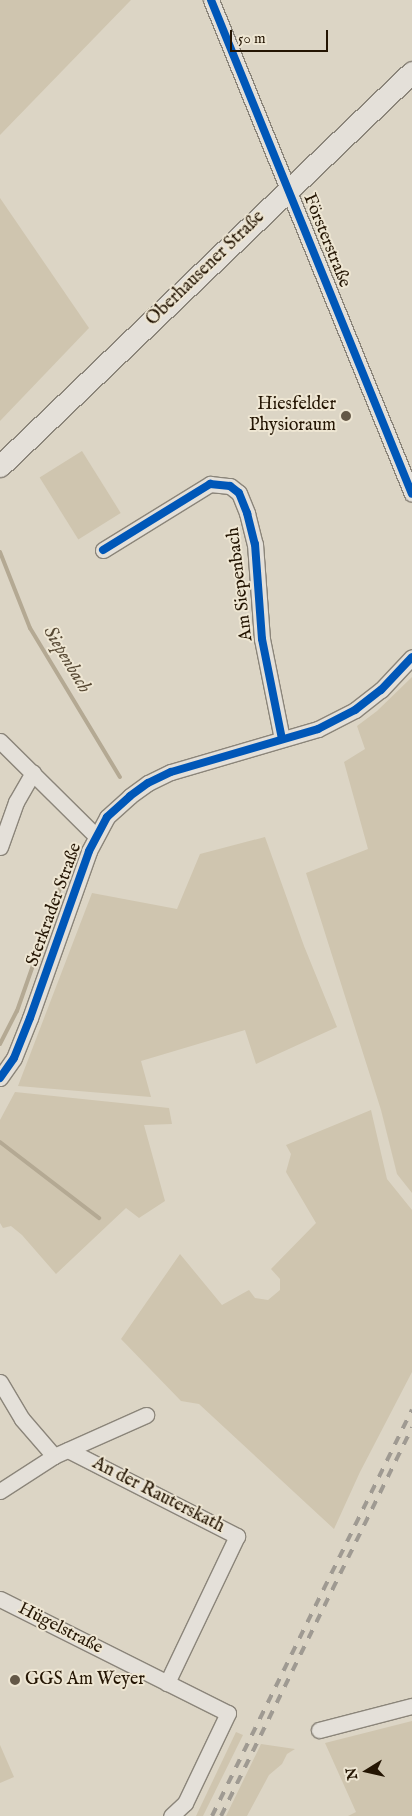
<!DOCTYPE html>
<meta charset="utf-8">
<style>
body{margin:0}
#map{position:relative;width:412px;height:1816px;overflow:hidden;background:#dcd5c5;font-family:"IM FELL English",serif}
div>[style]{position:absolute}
.green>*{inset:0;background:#cfc5af;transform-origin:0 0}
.stream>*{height:4px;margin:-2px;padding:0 2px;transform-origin:2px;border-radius:2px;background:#b4a993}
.roads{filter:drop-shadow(1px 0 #8b857a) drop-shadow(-1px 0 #8b857a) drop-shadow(0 1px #8b857a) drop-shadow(0 -1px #8b857a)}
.minor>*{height:15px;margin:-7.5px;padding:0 7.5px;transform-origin:7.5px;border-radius:7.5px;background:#e4e0d9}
.secondary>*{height:21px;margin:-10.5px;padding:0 10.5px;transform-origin:10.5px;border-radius:10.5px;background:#e4e0d9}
.rail>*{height:4px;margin-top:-2px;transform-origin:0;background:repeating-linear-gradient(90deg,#9f9a92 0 9px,transparent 0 18px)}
.cycleway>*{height:8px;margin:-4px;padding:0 4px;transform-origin:4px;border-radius:4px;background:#0057b8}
.dots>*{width:14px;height:14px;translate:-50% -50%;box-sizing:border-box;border:2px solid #eee6d3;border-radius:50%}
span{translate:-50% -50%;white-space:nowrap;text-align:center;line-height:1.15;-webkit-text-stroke:4px #eee6d3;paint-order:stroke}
.street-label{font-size:18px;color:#241503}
.poi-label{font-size:18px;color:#241503}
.right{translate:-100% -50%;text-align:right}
.left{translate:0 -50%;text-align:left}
.water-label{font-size:19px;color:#574934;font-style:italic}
.north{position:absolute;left:342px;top:1746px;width:50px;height:50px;-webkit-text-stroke:4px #eee6d3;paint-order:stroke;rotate:260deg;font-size:14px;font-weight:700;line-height:20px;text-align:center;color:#241503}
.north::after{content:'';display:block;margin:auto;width:18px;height:22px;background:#241503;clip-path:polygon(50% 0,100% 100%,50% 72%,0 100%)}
.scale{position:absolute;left:230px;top:30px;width:98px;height:22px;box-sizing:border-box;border:2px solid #241503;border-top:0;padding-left:6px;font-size:15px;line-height:18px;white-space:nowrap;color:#241503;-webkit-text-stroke:4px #eee6d3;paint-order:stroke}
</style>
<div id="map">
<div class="green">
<i style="clip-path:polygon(0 0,131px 0,0 135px)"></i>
<i style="clip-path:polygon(0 198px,89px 328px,0 421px)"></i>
<i style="left:82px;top:451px;width:73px;height:50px;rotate:58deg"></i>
<i style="clip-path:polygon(412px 677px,412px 1193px,397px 1174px,381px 1110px,306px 873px,368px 849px,344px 762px,365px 749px,357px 726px,377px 711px)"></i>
<i style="clip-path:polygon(265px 837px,304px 946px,337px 1027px,256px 1064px,245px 1030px,141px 1061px,151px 1097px,18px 1086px,92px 893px,177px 909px,200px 854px)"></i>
<i style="clip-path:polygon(15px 1092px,169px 1108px,172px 1124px,144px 1125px,165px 1201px,139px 1218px,126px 1208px,56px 1274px,22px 1235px,11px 1226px,3px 1228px,0 1223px,0 1120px)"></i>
<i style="clip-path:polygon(371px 1110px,387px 1179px,412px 1210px,412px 1372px,360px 1472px,334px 1529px,199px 1404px,181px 1401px,121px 1339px,180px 1254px,222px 1305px,249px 1290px,255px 1298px,268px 1300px,280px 1290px,280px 1279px,271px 1269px,316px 1223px,286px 1172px,291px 1154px,286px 1145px)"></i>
<i style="clip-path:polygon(412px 1721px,412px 1816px,348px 1816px,356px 1812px,325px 1743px)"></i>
<i style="clip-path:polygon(236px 1732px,243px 1735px,203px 1816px,196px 1816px)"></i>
<i style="clip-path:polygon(261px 1744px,295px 1749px,287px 1754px,282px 1764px,269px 1775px,247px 1816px,226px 1816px)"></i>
<i style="clip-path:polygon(0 1745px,14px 1777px,0 1783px)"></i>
</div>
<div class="stream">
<i style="left:0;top:552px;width:82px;rotate:68.5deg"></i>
<i style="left:30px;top:628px;width:174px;rotate:58.9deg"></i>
<i style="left:0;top:1044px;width:37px;rotate:-63deg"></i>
<i style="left:17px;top:1011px;width:166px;rotate:-70.7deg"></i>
<i style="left:0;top:1142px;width:125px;rotate:37.5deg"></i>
</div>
<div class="roads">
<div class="minor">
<i style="left:211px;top:0;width:533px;rotate:67.86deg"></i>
<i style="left:103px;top:550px;width:126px;rotate:-31.7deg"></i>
<i style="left:210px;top:484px;width:20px;rotate:6deg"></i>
<i style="left:230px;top:486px;width:11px;rotate:38deg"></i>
<i style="left:239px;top:493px;width:22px;rotate:68deg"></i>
<i style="left:247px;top:513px;width:32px;rotate:76deg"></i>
<i style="left:255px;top:544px;width:95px;rotate:85.8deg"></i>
<i style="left:262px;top:639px;width:102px;rotate:78.7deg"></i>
<i style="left:0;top:741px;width:135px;rotate:44.7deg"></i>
<i style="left:0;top:847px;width:48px;rotate:-70.4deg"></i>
<i style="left:16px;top:802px;width:34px;rotate:-60deg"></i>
<i style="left:0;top:1078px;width:24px;rotate:-55deg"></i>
<i style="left:14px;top:1058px;width:43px;rotate:-68.2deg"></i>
<i style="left:30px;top:1018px;width:177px;rotate:-70.5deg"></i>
<i style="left:89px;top:851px;width:38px;rotate:-62deg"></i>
<i style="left:107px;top:817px;width:31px;rotate:-42deg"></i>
<i style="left:130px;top:796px;width:22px;rotate:-36deg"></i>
<i style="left:148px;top:783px;width:25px;rotate:-26deg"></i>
<i style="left:171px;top:772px;width:153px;rotate:-16.3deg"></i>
<i style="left:318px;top:729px;width:42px;rotate:-27.2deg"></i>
<i style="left:355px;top:710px;width:33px;rotate:-38deg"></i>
<i style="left:381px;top:690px;width:45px;rotate:-46.8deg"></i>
<i style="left:0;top:1382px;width:43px;rotate:59.3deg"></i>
<i style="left:22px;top:1419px;width:49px;rotate:49.1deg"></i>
<i style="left:68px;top:1450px;width:190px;rotate:27deg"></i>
<i style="left:237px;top:1536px;width:163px;rotate:115.5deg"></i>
<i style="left:0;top:1491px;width:64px;rotate:-32.9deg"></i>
<i style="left:54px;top:1456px;width:101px;rotate:-24deg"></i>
<i style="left:0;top:1599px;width:255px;rotate:26.6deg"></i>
<i style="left:228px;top:1713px;width:100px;rotate:115.5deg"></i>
<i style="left:185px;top:1803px;width:19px;rotate:137deg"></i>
<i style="left:319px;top:1730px;width:96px;rotate:-14.5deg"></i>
</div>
<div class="secondary">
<i style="left:0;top:466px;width:570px;rotate:-43.72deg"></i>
</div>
</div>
<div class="rail">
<i style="left:212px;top:1816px;width:453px;rotate:-63.8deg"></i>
<i style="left:221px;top:1816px;width:433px;rotate:-63.8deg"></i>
</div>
<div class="cycleway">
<i style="left:211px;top:0;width:533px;rotate:67.86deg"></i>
<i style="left:103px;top:550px;width:126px;rotate:-31.7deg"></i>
<i style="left:210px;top:484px;width:20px;rotate:6deg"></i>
<i style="left:230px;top:486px;width:11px;rotate:38deg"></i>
<i style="left:239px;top:493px;width:22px;rotate:68deg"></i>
<i style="left:247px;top:513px;width:32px;rotate:76deg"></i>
<i style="left:255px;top:544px;width:95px;rotate:85.8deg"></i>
<i style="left:262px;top:639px;width:102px;rotate:78.7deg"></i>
<i style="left:0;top:1078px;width:24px;rotate:-55deg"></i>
<i style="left:14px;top:1058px;width:43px;rotate:-68.2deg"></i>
<i style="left:30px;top:1018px;width:177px;rotate:-70.5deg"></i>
<i style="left:89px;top:851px;width:38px;rotate:-62deg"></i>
<i style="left:107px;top:817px;width:31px;rotate:-42deg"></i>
<i style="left:130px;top:796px;width:22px;rotate:-36deg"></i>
<i style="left:148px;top:783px;width:25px;rotate:-26deg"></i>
<i style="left:171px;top:772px;width:153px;rotate:-16.3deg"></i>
<i style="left:318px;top:729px;width:42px;rotate:-27.2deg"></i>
<i style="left:355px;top:710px;width:33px;rotate:-38deg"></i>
<i style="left:381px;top:690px;width:45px;rotate:-46.8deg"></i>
</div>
<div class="dots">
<i style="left:346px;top:416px;background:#645847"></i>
<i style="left:15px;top:1680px;background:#645847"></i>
</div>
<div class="street-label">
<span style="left:326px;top:241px;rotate:68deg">Försterstraße</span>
<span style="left:206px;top:269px;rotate:-44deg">Oberhausener Straße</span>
<span style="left:241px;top:584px;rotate:-97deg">Am Siepenbach</span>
<span style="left:55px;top:905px;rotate:-70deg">Sterkrader Straße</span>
<span style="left:158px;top:1496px;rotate:27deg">An der Rauterskath</span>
<span style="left:60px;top:1629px;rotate:27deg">Hügelstraße</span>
</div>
<div class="poi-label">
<span class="right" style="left:336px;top:416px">Hiesfelder<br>Physioraum</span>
<span class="left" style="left:25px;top:1680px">GGS Am Weyer</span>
</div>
<div class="water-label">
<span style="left:66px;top:660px;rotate:59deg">Siepenbach</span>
</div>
<div class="north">N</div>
<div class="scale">50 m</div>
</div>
